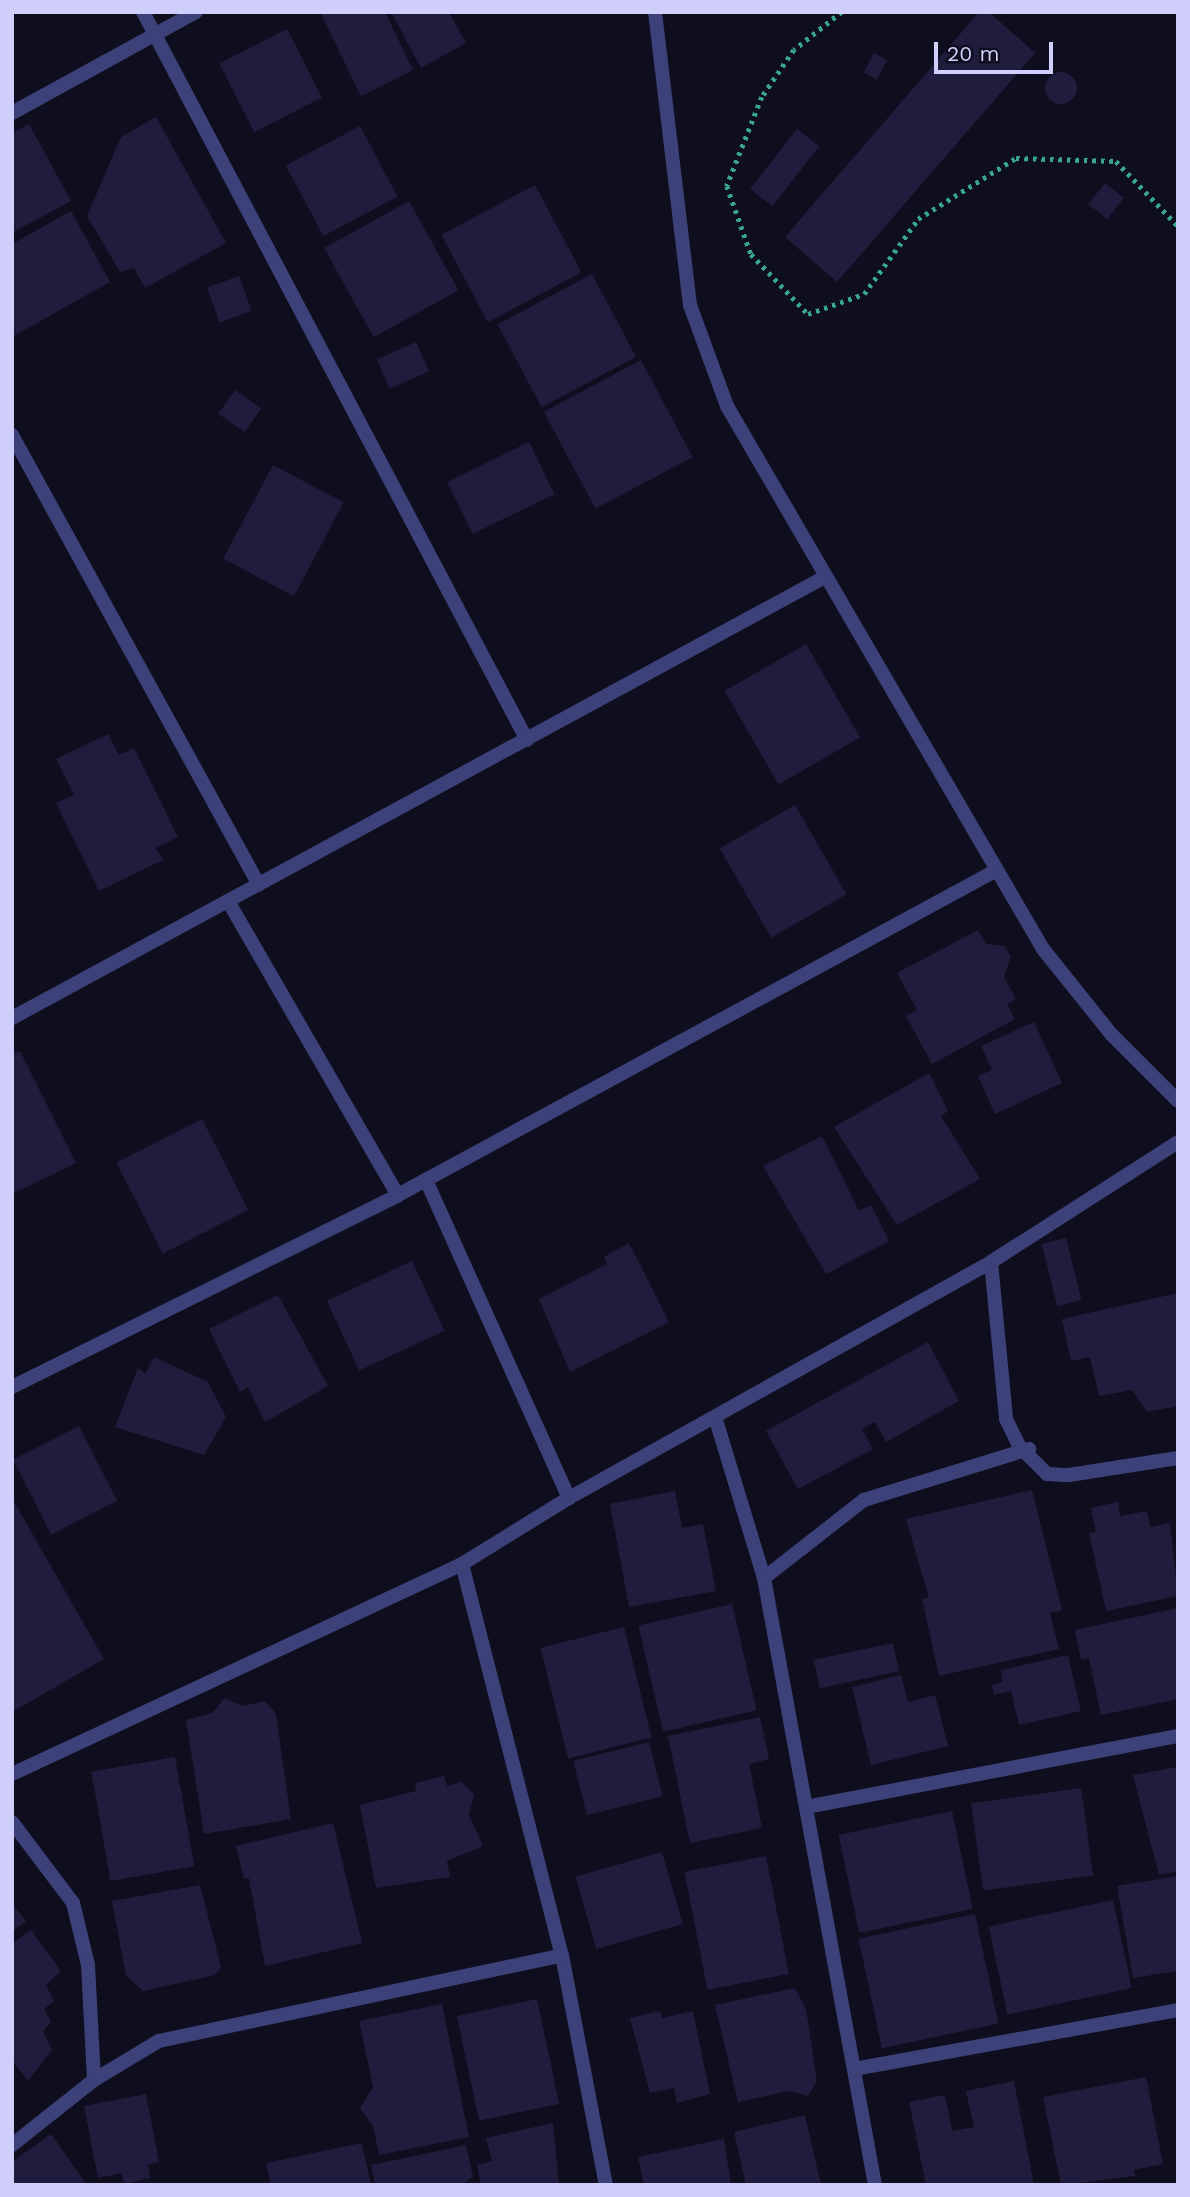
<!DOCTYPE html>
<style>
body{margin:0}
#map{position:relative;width:1190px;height:2197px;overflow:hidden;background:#0f0e1e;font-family:"Work Sans",sans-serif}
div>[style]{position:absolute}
.building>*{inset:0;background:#201c3d;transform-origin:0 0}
.round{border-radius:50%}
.path>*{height:4.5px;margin-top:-2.25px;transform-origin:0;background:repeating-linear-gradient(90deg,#38a595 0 3.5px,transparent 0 8.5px)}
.minor>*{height:14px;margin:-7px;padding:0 7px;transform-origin:7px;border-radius:7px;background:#3d4179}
span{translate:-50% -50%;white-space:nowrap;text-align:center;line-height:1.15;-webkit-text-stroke:7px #0f0e1e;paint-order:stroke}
.frame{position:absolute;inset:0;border:14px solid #d0cffb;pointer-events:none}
.scale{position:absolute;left:934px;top:42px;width:119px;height:32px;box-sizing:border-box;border:4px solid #d0cffb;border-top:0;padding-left:9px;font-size:21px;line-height:24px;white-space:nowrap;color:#d0cffb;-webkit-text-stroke:5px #0f0e1e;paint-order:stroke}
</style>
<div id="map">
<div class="building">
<i style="clip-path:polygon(320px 12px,385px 12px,413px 70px,361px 96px)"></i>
<i style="clip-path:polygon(391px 12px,449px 12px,466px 43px,421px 68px)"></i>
<i style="clip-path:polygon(979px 12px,989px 12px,1035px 53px,837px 282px,785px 237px)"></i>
<i style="left:287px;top:29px;width:77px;height:76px;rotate:63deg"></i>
<i style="left:874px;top:53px;width:15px;height:22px;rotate:28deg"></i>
<i class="round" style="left:1045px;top:72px;width:32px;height:32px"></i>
<i style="clip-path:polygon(156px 117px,226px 243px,145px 288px,134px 268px,120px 272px,87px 216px,121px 137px)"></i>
<i style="clip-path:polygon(29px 124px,71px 201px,12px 233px,12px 133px)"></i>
<i style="left:360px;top:126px;width:80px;height:84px;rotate:62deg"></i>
<i style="left:797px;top:129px;width:28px;height:76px;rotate:38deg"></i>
<i style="left:1105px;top:183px;width:24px;height:27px;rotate:38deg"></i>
<i style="left:535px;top:185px;width:99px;height:106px;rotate:62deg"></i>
<i style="left:409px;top:201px;width:102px;height:97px;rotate:61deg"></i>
<i style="clip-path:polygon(71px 211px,110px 282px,12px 337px,12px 244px)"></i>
<i style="left:592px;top:274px;width:94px;height:107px;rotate:62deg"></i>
<i style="left:239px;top:276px;width:37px;height:34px;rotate:70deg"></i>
<i style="left:416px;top:342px;width:32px;height:43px;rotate:66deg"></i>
<i style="left:641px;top:360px;width:110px;height:110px;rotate:62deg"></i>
<i style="left:235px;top:390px;width:32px;height:29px;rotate:35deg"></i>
<i style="left:529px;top:442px;width:58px;height:91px;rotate:64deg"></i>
<i style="left:273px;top:465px;width:80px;height:106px;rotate:28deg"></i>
<i style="left:806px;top:644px;width:108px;height:94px;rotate:60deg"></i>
<i style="clip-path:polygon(108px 734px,119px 755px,134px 748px,178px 837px,156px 848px,163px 860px,99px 891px,56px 803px,74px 795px,56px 759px)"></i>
<i style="left:795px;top:805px;width:103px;height:87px;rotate:60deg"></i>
<i style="clip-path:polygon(978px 930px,986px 944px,1004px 946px,1011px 956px,1004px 977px,1016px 999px,1007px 1004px,1015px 1019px,932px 1064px,906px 1016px,917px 1010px,897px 973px)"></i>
<i style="clip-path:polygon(1034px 1022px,1062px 1083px,995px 1114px,978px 1076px,992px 1070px,981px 1046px)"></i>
<i style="clip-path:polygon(20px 1051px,76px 1163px,12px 1194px,12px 1054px)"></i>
<i style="clip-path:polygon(929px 1073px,948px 1111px,941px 1116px,980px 1179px,897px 1225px,834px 1127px)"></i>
<i style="left:202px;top:1119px;width:102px;height:96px;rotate:63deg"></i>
<i style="clip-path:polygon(822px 1136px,859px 1211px,871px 1205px,889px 1241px,826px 1274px,763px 1166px)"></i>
<i style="left:1066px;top:1238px;width:64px;height:25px;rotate:76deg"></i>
<i style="clip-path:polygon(629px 1243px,669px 1322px,570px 1372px,539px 1299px,607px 1264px,604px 1257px)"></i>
<i style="left:412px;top:1261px;width:77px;height:94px;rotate:65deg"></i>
<i style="clip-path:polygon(1178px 1293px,1178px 1406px,1147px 1412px,1132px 1390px,1099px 1396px,1090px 1357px,1071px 1361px,1062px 1319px)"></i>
<i style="clip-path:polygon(278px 1295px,328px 1386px,265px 1422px,248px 1387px,240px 1392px,209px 1329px)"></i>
<i style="clip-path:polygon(928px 1342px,959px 1401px,886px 1442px,875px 1422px,862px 1429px,873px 1449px,798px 1489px,766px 1431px)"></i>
<i style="clip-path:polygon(154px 1357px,208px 1382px,226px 1417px,204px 1455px,115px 1427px,138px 1368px,145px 1374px)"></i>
<i style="left:79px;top:1426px;width:84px;height:74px;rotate:63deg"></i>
<i style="clip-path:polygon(1032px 1490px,1062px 1610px,1050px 1613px,1059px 1649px,939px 1676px,922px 1599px,929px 1598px,906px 1519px)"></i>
<i style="clip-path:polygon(675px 1491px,682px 1528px,703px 1524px,716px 1591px,629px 1607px,610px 1504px)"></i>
<i style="clip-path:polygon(12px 1498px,104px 1659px,12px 1712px)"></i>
<i style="clip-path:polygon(1118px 1502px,1120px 1516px,1147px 1511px,1150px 1527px,1170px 1523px,1178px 1596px,1106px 1611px,1089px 1533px,1096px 1532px,1091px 1508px)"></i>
<i style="left:732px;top:1604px;width:109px;height:96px;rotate:77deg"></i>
<i style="clip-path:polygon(1178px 1608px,1178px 1699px,1101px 1715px,1089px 1658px,1081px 1660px,1075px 1630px)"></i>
<i style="left:624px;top:1627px;width:114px;height:86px;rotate:76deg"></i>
<i style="left:893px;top:1643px;width:29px;height:81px;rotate:78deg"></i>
<i style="clip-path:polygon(1068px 1655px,1081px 1711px,1019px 1725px,1011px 1691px,994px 1695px,992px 1685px,1003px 1682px,1001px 1670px)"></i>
<i style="clip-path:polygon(901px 1675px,908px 1702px,935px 1695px,948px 1746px,871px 1765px,852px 1687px)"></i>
<i style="clip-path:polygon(225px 1698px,242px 1706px,265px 1701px,276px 1714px,291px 1819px,204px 1834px,186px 1720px,212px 1713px)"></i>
<i style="clip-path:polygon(760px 1717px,769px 1759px,749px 1764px,762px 1828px,690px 1843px,668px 1736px)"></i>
<i style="left:649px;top:1742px;width:56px;height:78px;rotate:76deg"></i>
<i style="left:175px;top:1757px;width:111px;height:85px;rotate:80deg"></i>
<i style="clip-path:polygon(1178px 1767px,1178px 1871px,1159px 1875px,1133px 1775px)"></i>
<i style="clip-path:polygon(444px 1776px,447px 1786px,461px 1782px,474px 1794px,469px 1815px,483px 1846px,447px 1861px,450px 1877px,376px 1888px,360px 1805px,416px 1791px,415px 1783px)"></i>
<i style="left:1081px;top:1788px;width:88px;height:111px;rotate:82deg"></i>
<i style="left:952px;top:1811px;width:100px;height:116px;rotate:78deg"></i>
<i style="clip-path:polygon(333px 1823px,362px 1943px,265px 1966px,249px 1878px,244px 1879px,236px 1846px)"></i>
<i style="left:662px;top:1852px;width:75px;height:90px;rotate:74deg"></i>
<i style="left:766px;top:1856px;width:120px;height:83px;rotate:79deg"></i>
<i style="clip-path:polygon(1178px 1876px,1178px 1971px,1133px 1978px,1117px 1886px)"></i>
<i style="clip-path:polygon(200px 1885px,221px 1967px,215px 1975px,143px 1991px,126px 1976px,112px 1901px)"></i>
<i style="left:1113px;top:1900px;width:90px;height:127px;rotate:78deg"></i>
<i style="clip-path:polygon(12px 1904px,26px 1921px,12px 1932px)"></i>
<i style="left:975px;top:1914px;width:112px;height:119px;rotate:78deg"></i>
<i style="clip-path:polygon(31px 1930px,61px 1971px,46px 1985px,54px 2001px,44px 2009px,51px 2022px,43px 2031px,52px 2050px,28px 2081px,12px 2060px,12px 1944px)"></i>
<i style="clip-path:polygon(795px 1988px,806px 2009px,817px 2081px,808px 2096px,789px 2091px,738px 2102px,715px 2005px)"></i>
<i style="left:537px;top:1999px;width:107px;height:82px;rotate:78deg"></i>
<i style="clip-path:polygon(442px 2004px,469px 2137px,379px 2155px,373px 2126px,360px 2108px,373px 2087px,359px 2021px)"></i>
<i style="clip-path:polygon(660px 2011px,662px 2018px,693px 2011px,710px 2094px,677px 2103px,674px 2088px,650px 2093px,630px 2018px)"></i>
<i style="clip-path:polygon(1146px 2077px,1163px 2164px,1134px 2170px,1135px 2176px,1061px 2185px,1043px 2097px)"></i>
<i style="clip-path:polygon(1014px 2081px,1034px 2185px,926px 2185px,909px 2102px,945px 2095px,952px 2131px,974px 2127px,966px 2091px)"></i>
<i style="clip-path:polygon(146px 2094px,159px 2162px,148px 2165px,150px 2178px,124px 2184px,122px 2173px,98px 2178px,84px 2106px)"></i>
<i style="clip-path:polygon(805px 2115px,821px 2185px,746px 2185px,734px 2132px)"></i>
<i style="clip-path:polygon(553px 2123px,559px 2185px,481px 2185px,477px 2165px,492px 2161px,486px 2138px)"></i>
<i style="clip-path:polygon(51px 2134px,87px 2185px,12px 2185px,12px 2162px)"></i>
<i style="clip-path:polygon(724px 2139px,731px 2185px,644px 2185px,638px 2157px)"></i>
<i style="clip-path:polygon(362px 2143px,371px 2185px,271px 2185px,266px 2163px)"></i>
<i style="clip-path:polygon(466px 2145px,473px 2177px,461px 2185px,375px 2185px,371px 2165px)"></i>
</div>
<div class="path">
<i style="left:842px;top:12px;width:61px;rotate:141.6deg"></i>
<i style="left:794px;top:50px;width:57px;rotate:124.2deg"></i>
<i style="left:762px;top:97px;width:96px;rotate:111.5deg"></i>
<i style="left:727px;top:186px;width:72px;rotate:70.6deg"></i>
<i style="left:751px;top:254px;width:83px;rotate:46.5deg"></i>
<i style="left:808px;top:314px;width:59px;rotate:-19.7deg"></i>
<i style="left:864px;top:294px;width:92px;rotate:-54.2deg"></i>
<i style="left:918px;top:219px;width:115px;rotate:-31.9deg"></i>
<i style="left:1016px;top:158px;width:100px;rotate:1.7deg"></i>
<i style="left:1116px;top:161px;width:90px;rotate:46.4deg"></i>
</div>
<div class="minor">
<i style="left:143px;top:12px;width:823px;rotate:62.19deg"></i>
<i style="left:655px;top:12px;width:295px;rotate:83.2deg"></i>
<i style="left:690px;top:305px;width:108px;rotate:69.9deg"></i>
<i style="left:727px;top:406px;width:628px;rotate:59.8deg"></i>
<i style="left:1043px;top:949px;width:110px;rotate:51.3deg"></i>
<i style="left:1112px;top:1035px;width:93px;rotate:45deg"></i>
<i style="left:12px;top:113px;width:210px;rotate:-28.8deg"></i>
<i style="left:12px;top:435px;width:513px;rotate:61.24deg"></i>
<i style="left:228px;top:901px;width:340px;rotate:60deg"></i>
<i style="left:398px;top:1195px;width:679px;rotate:-28.49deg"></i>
<i style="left:12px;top:1018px;width:925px;rotate:-28.48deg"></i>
<i style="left:426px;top:1180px;width:349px;rotate:65.8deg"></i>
<i style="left:991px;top:1262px;width:158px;rotate:84.5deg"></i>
<i style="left:1006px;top:1419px;width:30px;rotate:64deg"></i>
<i style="left:1019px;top:1446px;width:40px;rotate:45deg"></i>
<i style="left:1047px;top:1474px;width:22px;rotate:3deg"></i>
<i style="left:1069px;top:1475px;width:110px;rotate:-8.9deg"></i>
<i style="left:12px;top:1387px;width:431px;rotate:-26.4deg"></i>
<i style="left:716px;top:1420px;width:165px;rotate:73.1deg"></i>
<i style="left:764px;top:1578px;width:617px;rotate:79.64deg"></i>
<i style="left:462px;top:1564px;width:404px;rotate:75.7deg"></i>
<i style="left:562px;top:1955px;width:234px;rotate:79.2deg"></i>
<i style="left:764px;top:1578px;width:127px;rotate:-38deg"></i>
<i style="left:864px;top:1500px;width:173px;rotate:-17.2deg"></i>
<i style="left:12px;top:1774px;width:497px;rotate:-25deg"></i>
<i style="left:462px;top:1564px;width:126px;rotate:-31.7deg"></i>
<i style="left:569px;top:1498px;width:484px;rotate:-29.2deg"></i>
<i style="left:991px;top:1262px;width:222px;rotate:-32.7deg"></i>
<i style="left:806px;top:1807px;width:379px;rotate:-10.8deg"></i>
<i style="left:12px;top:1822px;width:101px;rotate:53deg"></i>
<i style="left:73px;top:1903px;width:64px;rotate:76.4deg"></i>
<i style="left:88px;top:1965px;width:115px;rotate:87deg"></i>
<i style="left:854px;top:2069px;width:329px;rotate:-10.3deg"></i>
<i style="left:12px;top:2145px;width:105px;rotate:-38.4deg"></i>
<i style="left:94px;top:2080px;width:76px;rotate:-31deg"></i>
<i style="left:159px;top:2041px;width:412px;rotate:-12deg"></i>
</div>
<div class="frame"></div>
<div class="scale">20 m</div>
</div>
